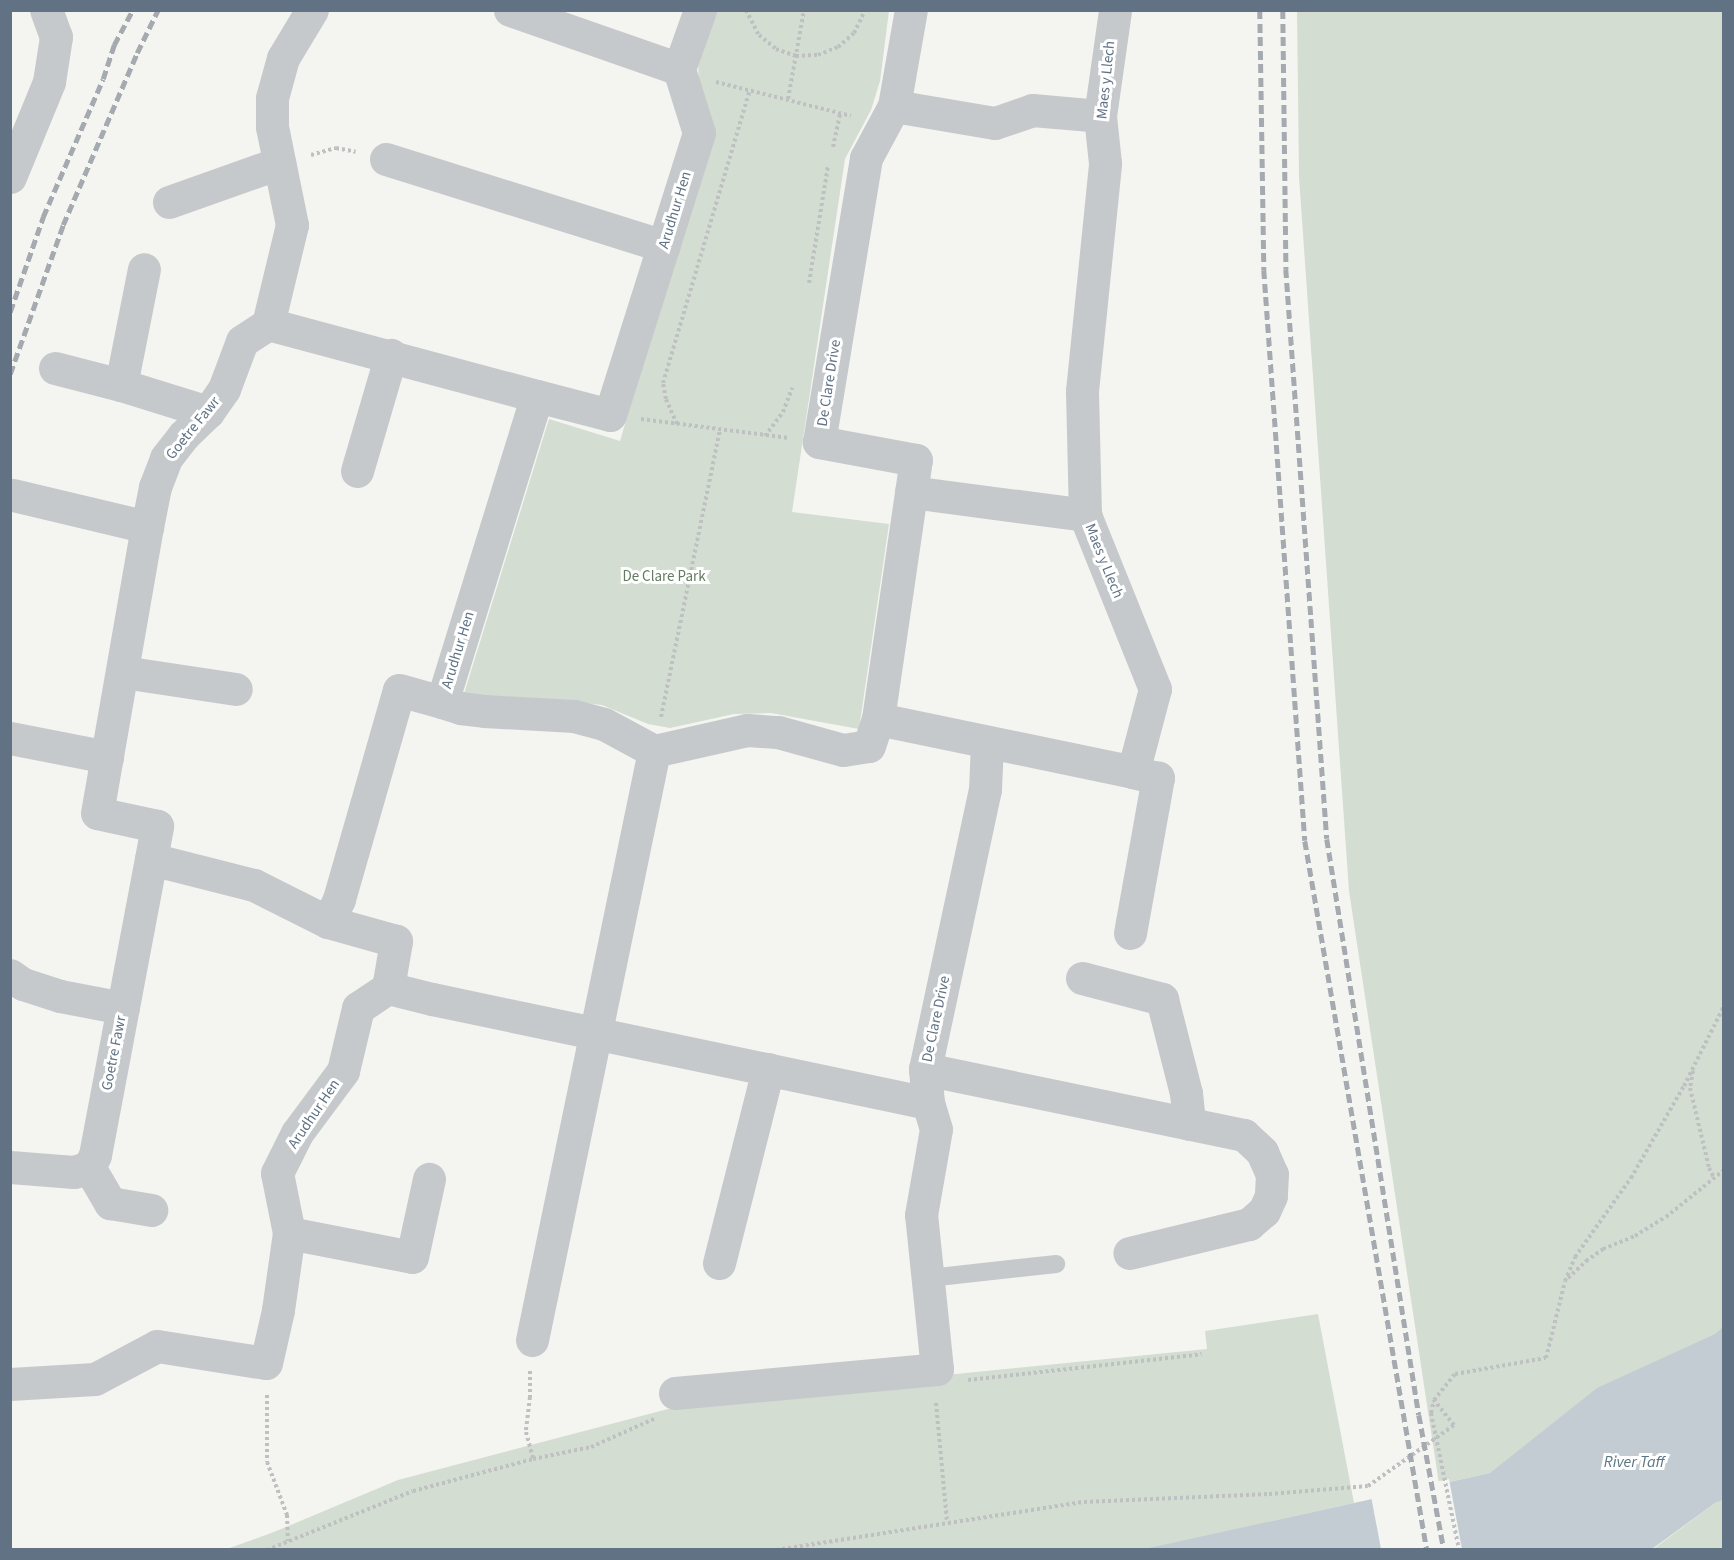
<!DOCTYPE html>
<style>
body{margin:0}
#map{position:relative;width:1734px;height:1560px;overflow:hidden;background:#f4f5f0;font-family:"Source Sans 3",sans-serif}
div>[style]{position:absolute}
.green>*{inset:0;background:#d4ddd1}
.water>*{inset:0;background:#c3ccd2}
.pier>*{inset:0;background:#f4f5f0}
.path>*{height:4px;margin-top:-2px;transform-origin:0;background:repeating-linear-gradient(90deg,#bec0c2 0 3px,transparent 0 6px)}
.lane>*{height:18px;margin:-9px;padding:0 9px;transform-origin:9px;border-radius:9px;background:#c6c9cc}
.street>*{height:33px;margin:-16.5px;padding:0 16.5px;transform-origin:16.5px;border-radius:16.5px;background:#c6c9cc}
.rail>*{height:4.5px;margin-top:-2.25px;transform-origin:0;background:repeating-linear-gradient(90deg,#a5aab0 0 9px,transparent 0 13.5px)}
.path-bridge>*{height:4px;margin-top:-2px;transform-origin:0;background:repeating-linear-gradient(90deg,#bec0c2 0 3px,transparent 0 6px)}
span{translate:-50% -50%;white-space:nowrap;text-align:center;line-height:1.15;-webkit-text-stroke:6px #fff;paint-order:stroke}
.street-label{font-size:15px;color:#607284}
.park-label{font-size:15px;color:#637b60}
.water-label{font-size:16px;color:#5b7582;font-style:italic}
.frame{position:absolute;inset:0;border:12px solid #607284;pointer-events:none}
</style>
<div id="map">
<div class="green">
<i style="clip-path:polygon(713px 11px,889px 11px,880px 81px,871px 110px,845px 159px,792px 512px,889px 524px,859px 729px,771px 713px,734px 714px,670px 728px,648px 724px,602px 705px,557px 700px,463px 697px,549px 419px,620px 441px,647px 350px,699px 93px,698px 57px)"></i>
<i style="clip-path:polygon(1297px 11px,1723px 11px,1723px 1341px,1490px 1473px,1439px 1484px,1349px 891px,1299px 177px)"></i>
<i style="clip-path:polygon(1318px 1314px,1354px 1503px,1268px 1522px,1237px 1550px,224px 1550px,274px 1532px,398px 1480px,706px 1399px,1207px 1349px,1205px 1331px)"></i>
<i style="clip-path:polygon(1723px 1500px,1723px 1549px,1652px 1550px,1715px 1503px)"></i>
</div>
<div class="water">
<i style="clip-path:polygon(1723px 1327px,1723px 1500px,1715px 1503px,1652px 1549px,1140px 1550px,1490px 1473px,1597px 1388px,1715px 1334px)"></i>
</div>
<div class="pier">
<i style="clip-path:polygon(1449px 1479px,1462px 1549px,1381px 1549px,1371px 1496px)"></i>
</div>
<div class="path">
<i style="left:746px;top:10px;width:28px;rotate:63deg"></i>
<i style="left:759px;top:35px;width:22px;rotate:39deg"></i>
<i style="left:776px;top:49px;width:21px;rotate:19deg"></i>
<i style="left:796px;top:56px;width:22px;rotate:-3deg"></i>
<i style="left:818px;top:55px;width:22px;rotate:-22deg"></i>
<i style="left:838px;top:47px;width:21px;rotate:-41deg"></i>
<i style="left:854px;top:33px;width:25px;rotate:-64deg"></i>
<i style="left:716px;top:82px;width:139px;rotate:14.1deg"></i>
<i style="left:788px;top:99px;width:90px;rotate:-79.8deg"></i>
<i style="left:833px;top:147px;width:35px;rotate:-78deg"></i>
<i style="left:311px;top:155px;width:26px;rotate:-16deg"></i>
<i style="left:336px;top:148px;width:20px;rotate:11deg"></i>
<i style="left:809px;top:283px;width:119px;rotate:-80.8deg"></i>
<i style="left:641px;top:419px;width:149px;rotate:7.3deg"></i>
<i style="left:677px;top:424px;width:27px;rotate:-114deg"></i>
<i style="left:666px;top:399px;width:16px;rotate:-101deg"></i>
<i style="left:663px;top:383px;width:306px;rotate:-73.5deg"></i>
<i style="left:765px;top:436px;width:30px;rotate:-53deg"></i>
<i style="left:783px;top:412px;width:26px;rotate:-69deg"></i>
<i style="left:661px;top:717px;width:294px;rotate:-78.4deg"></i>
<i style="left:1693px;top:1071px;width:17px;rotate:100deg"></i>
<i style="left:1690px;top:1088px;width:82px;rotate:76.6deg"></i>
<i style="left:1709px;top:1168px;width:11px;rotate:63deg"></i>
<i style="left:1568px;top:1278px;width:25px;rotate:-43deg"></i>
<i style="left:1586px;top:1261px;width:21px;rotate:-35deg"></i>
<i style="left:1603px;top:1249px;width:35px;rotate:-22deg"></i>
<i style="left:1635px;top:1236px;width:36px;rotate:-32deg"></i>
<i style="left:1666px;top:1217px;width:75px;rotate:-39deg"></i>
<i style="left:530px;top:1371px;width:26px;rotate:90deg"></i>
<i style="left:530px;top:1397px;width:35px;rotate:97deg"></i>
<i style="left:526px;top:1432px;width:28px;rotate:75deg"></i>
<i style="left:968px;top:1380px;width:235px;rotate:-6.3deg"></i>
<i style="left:267px;top:1395px;width:67px;rotate:90deg"></i>
<i style="left:267px;top:1462px;width:57px;rotate:69.3deg"></i>
<i style="left:287px;top:1515px;width:26px;rotate:88deg"></i>
<i style="left:936px;top:1403px;width:120px;rotate:84.7deg"></i>
<i style="left:1431px;top:1413px;width:13px;rotate:-77deg"></i>
<i style="left:1434px;top:1400px;width:33px;rotate:-51deg"></i>
<i style="left:1455px;top:1374px;width:92px;rotate:-10deg"></i>
<i style="left:1546px;top:1358px;width:79px;rotate:-76.1deg"></i>
<i style="left:1565px;top:1281px;width:26px;rotate:-67deg"></i>
<i style="left:1575px;top:1257px;width:97px;rotate:-54.7deg"></i>
<i style="left:1631px;top:1178px;width:106px;rotate:-60.1deg"></i>
<i style="left:1684px;top:1086px;width:89px;rotate:-63.4deg"></i>
<i style="left:267px;top:1550px;width:157px;rotate:-22deg"></i>
<i style="left:413px;top:1491px;width:124px;rotate:-14.9deg"></i>
<i style="left:533px;top:1459px;width:59px;rotate:-11.7deg"></i>
<i style="left:591px;top:1447px;width:69px;rotate:-24deg"></i>
<i style="left:776px;top:1550px;width:312px;rotate:-8.9deg"></i>
<i style="left:1084px;top:1502px;width:185px;rotate:-2.5deg"></i>
<i style="left:1269px;top:1494px;width:99px;rotate:-4.6deg"></i>
<i style="left:1368px;top:1486px;width:105px;rotate:-35.3deg"></i>
<i style="left:1454px;top:1425px;width:32px;rotate:-129deg"></i>
</div>
<div class="lane">
<i style="left:929px;top:1278px;width:128px;rotate:-6.3deg"></i>
</div>
<div class="street">
<i style="left:510px;top:10px;width:179px;rotate:19.2deg"></i>
<i style="left:894px;top:106px;width:102px;rotate:9.6deg"></i>
<i style="left:995px;top:123px;width:39px;rotate:-19deg"></i>
<i style="left:1032px;top:110px;width:68px;rotate:5deg"></i>
<i style="left:386px;top:159px;width:291px;rotate:17.4deg"></i>
<i style="left:10px;top:177px;width:103px;rotate:-67.7deg"></i>
<i style="left:49px;top:82px;width:46px;rotate:-81.2deg"></i>
<i style="left:56px;top:37px;width:29px;rotate:-110deg"></i>
<i style="left:169px;top:202px;width:117px;rotate:-19.5deg"></i>
<i style="left:268px;top:324px;width:278px;rotate:15deg"></i>
<i style="left:55px;top:368px;width:68px;rotate:14.4deg"></i>
<i style="left:121px;top:385px;width:91px;rotate:17.2deg"></i>
<i style="left:121px;top:385px;width:118px;rotate:-78.8deg"></i>
<i style="left:357px;top:471px;width:121px;rotate:-73.7deg"></i>
<i style="left:911px;top:492px;width:176px;rotate:7.5deg"></i>
<i style="left:13px;top:495px;width:138px;rotate:13.4deg"></i>
<i style="left:123px;top:672px;width:114px;rotate:8.6deg"></i>
<i style="left:442px;top:702px;width:19px;rotate:18deg"></i>
<i style="left:460px;top:708px;width:24px;rotate:7deg"></i>
<i style="left:484px;top:711px;width:90px;rotate:3.2deg"></i>
<i style="left:574px;top:716px;width:31px;rotate:15deg"></i>
<i style="left:604px;top:724px;width:57px;rotate:28.4deg"></i>
<i style="left:878px;top:719px;width:260px;rotate:11.7deg"></i>
<i style="left:1133px;top:772px;width:86px;rotate:-75.2deg"></i>
<i style="left:1155px;top:689px;width:188px;rotate:-111.9deg"></i>
<i style="left:1085px;top:515px;width:124px;rotate:-91.4deg"></i>
<i style="left:1082px;top:391px;width:229px;rotate:-84.2deg"></i>
<i style="left:1105px;top:163px;width:47px;rotate:-96.1deg"></i>
<i style="left:1100px;top:116px;width:107px;rotate:-81.9deg"></i>
<i style="left:10px;top:738px;width:99px;rotate:11.1deg"></i>
<i style="left:151px;top:859px;width:106px;rotate:14.2deg"></i>
<i style="left:254px;top:885px;width:83px;rotate:26.6deg"></i>
<i style="left:1130px;top:933px;width:158px;rotate:-79.8deg"></i>
<i style="left:1158px;top:778px;width:26px;rotate:-167deg"></i>
<i style="left:10px;top:975px;width:16px;rotate:35deg"></i>
<i style="left:23px;top:984px;width:39px;rotate:18deg"></i>
<i style="left:60px;top:996px;width:64px;rotate:10.8deg"></i>
<i style="left:1082px;top:978px;width:83px;rotate:14.7deg"></i>
<i style="left:1162px;top:999px;width:97px;rotate:75.7deg"></i>
<i style="left:1186px;top:1093px;width:31px;rotate:84deg"></i>
<i style="left:388px;top:988px;width:45px;rotate:14deg"></i>
<i style="left:432px;top:999px;width:507px;rotate:11.84deg"></i>
<i style="left:925px;top:1069px;width:326px;rotate:11.7deg"></i>
<i style="left:1244px;top:1135px;width:25px;rotate:43deg"></i>
<i style="left:1262px;top:1152px;width:24px;rotate:66deg"></i>
<i style="left:1272px;top:1174px;width:22px;rotate:93deg"></i>
<i style="left:1271px;top:1196px;width:17px;rotate:115deg"></i>
<i style="left:1264px;top:1211px;width:20px;rotate:139deg"></i>
<i style="left:1249px;top:1224px;width:123px;rotate:166.4deg"></i>
<i style="left:10px;top:1167px;width:64px;rotate:4.5deg"></i>
<i style="left:74px;top:1172px;width:16px;rotate:-18deg"></i>
<i style="left:89px;top:1167px;width:13px;rotate:-63deg"></i>
<i style="left:95px;top:1155px;width:335px;rotate:-79.3deg"></i>
<i style="left:157px;top:826px;width:61px;rotate:-167.8deg"></i>
<i style="left:97px;top:813px;width:290px;rotate:-80.1deg"></i>
<i style="left:147px;top:527px;width:41px;rotate:-78.7deg"></i>
<i style="left:155px;top:487px;width:31px;rotate:-69deg"></i>
<i style="left:166px;top:458px;width:28px;rotate:-52deg"></i>
<i style="left:183px;top:436px;width:35px;rotate:-44deg"></i>
<i style="left:208px;top:412px;width:28px;rotate:-55deg"></i>
<i style="left:224px;top:389px;width:51px;rotate:-69.4deg"></i>
<i style="left:242px;top:341px;width:31px;rotate:-33deg"></i>
<i style="left:268px;top:324px;width:102px;rotate:-76.4deg"></i>
<i style="left:292px;top:225px;width:100px;rotate:-101.5deg"></i>
<i style="left:272px;top:127px;width:29px;rotate:-90deg"></i>
<i style="left:272px;top:98px;width:41px;rotate:-74.6deg"></i>
<i style="left:283px;top:58px;width:56px;rotate:-58.9deg"></i>
<i style="left:89px;top:1167px;width:42px;rotate:59.7deg"></i>
<i style="left:110px;top:1203px;width:42px;rotate:9.7deg"></i>
<i style="left:289px;top:1233px;width:125px;rotate:11deg"></i>
<i style="left:412px;top:1257px;width:80px;rotate:-77.7deg"></i>
<i style="left:719px;top:1263px;width:200px;rotate:-75.8deg"></i>
<i style="left:532px;top:1340px;width:602px;rotate:-78.3deg"></i>
<i style="left:654px;top:751px;width:95px;rotate:-12.7deg"></i>
<i style="left:747px;top:730px;width:31px;rotate:4deg"></i>
<i style="left:778px;top:732px;width:67px;rotate:15.5deg"></i>
<i style="left:843px;top:750px;width:26px;rotate:-9deg"></i>
<i style="left:869px;top:746px;width:28px;rotate:-72deg"></i>
<i style="left:878px;top:719px;width:262px;rotate:-81.7deg"></i>
<i style="left:916px;top:460px;width:99px;rotate:-169.5deg"></i>
<i style="left:819px;top:442px;width:288px;rotate:-80.6deg"></i>
<i style="left:866px;top:158px;width:59px;rotate:-61.7deg"></i>
<i style="left:894px;top:106px;width:97px;rotate:-80deg"></i>
<i style="left:10px;top:1384px;width:85px;rotate:-3.4deg"></i>
<i style="left:95px;top:1379px;width:70px;rotate:-28deg"></i>
<i style="left:157px;top:1346px;width:110px;rotate:8.9deg"></i>
<i style="left:266px;top:1363px;width:54px;rotate:-77.2deg"></i>
<i style="left:278px;top:1310px;width:78px;rotate:-81.9deg"></i>
<i style="left:289px;top:1233px;width:61px;rotate:-101.3deg"></i>
<i style="left:277px;top:1173px;width:45px;rotate:-63.4deg"></i>
<i style="left:297px;top:1133px;width:77px;rotate:-53.4deg"></i>
<i style="left:343px;top:1071px;width:65px;rotate:-76.6deg"></i>
<i style="left:358px;top:1008px;width:36px;rotate:-34deg"></i>
<i style="left:388px;top:988px;width:48px;rotate:-80.3deg"></i>
<i style="left:396px;top:941px;width:71px;rotate:-164.4deg"></i>
<i style="left:328px;top:922px;width:25px;rotate:-64deg"></i>
<i style="left:339px;top:899px;width:217px;rotate:-74deg"></i>
<i style="left:399px;top:690px;width:45px;rotate:15.6deg"></i>
<i style="left:442px;top:702px;width:320px;rotate:-72.8deg"></i>
<i style="left:537px;top:396px;width:75px;rotate:14.6deg"></i>
<i style="left:610px;top:415px;width:296px;rotate:-72.5deg"></i>
<i style="left:699px;top:133px;width:67px;rotate:-107.4deg"></i>
<i style="left:679px;top:69px;width:63px;rotate:-70.4deg"></i>
<i style="left:675px;top:1393px;width:263px;rotate:-5.2deg"></i>
<i style="left:937px;top:1369px;width:155px;rotate:-95.9deg"></i>
<i style="left:921px;top:1215px;width:87px;rotate:-80.1deg"></i>
<i style="left:936px;top:1129px;width:27px;rotate:-107deg"></i>
<i style="left:928px;top:1103px;width:34px;rotate:-95deg"></i>
<i style="left:925px;top:1069px;width:285px;rotate:-77.9deg"></i>
<i style="left:985px;top:790px;width:48px;rotate:-87.6deg"></i>
</div>
<div class="rail">
<i style="left:1260px;top:10px;width:260px;rotate:89.1deg"></i>
<i style="left:1264px;top:270px;width:572px;rotate:85.89deg"></i>
<i style="left:1305px;top:841px;width:719px;rotate:80.24deg"></i>
<i style="left:1283px;top:10px;width:259px;rotate:89.3deg"></i>
<i style="left:1286px;top:269px;width:571px;rotate:85.89deg"></i>
<i style="left:1327px;top:839px;width:583px;rotate:80.93deg"></i>
<i style="left:1419px;top:1415px;width:137px;rotate:79.5deg"></i>
<i style="left:10px;top:312px;width:101px;rotate:-70.8deg"></i>
<i style="left:43px;top:217px;width:150px;rotate:-66.5deg"></i>
<i style="left:103px;top:79px;width:36px;rotate:-72deg"></i>
<i style="left:114px;top:45px;width:40px;rotate:-62deg"></i>
<i style="left:10px;top:374px;width:158px;rotate:-70.4deg"></i>
<i style="left:63px;top:225px;width:187px;rotate:-66.7deg"></i>
<i style="left:137px;top:53px;width:48px;rotate:-64deg"></i>
</div>
<div class="path-bridge">
<i style="left:1431px;top:1413px;width:140px;rotate:78.4deg"></i>
</div>
<div class="street-label">
<span style="left:1106px;top:80px;rotate:-84deg">Maes y Llech</span>
<span style="left:675px;top:210px;rotate:-73deg">Arudhur Hen</span>
<span style="left:829px;top:383px;rotate:-81deg">De Clare Drive</span>
<span style="left:193px;top:428px;rotate:-51deg">Goetre Fawr</span>
<span style="left:1104px;top:561px;rotate:68deg">Maes y Llech</span>
<span style="left:458px;top:650px;rotate:-73deg">Arudhur Hen</span>
<span style="left:936px;top:1019px;rotate:-78deg">De Clare Drive</span>
<span style="left:114px;top:1053px;rotate:-79deg">Goetre Fawr</span>
<span style="left:314px;top:1114px;rotate:-56deg">Arudhur Hen</span>
</div>
<div class="park-label">
<span style="left:664px;top:577px">De Clare Park</span>
</div>
<div class="water-label">
<span style="left:1634px;top:1462px">River Taff</span>
</div>
<div class="frame"></div>
</div>
